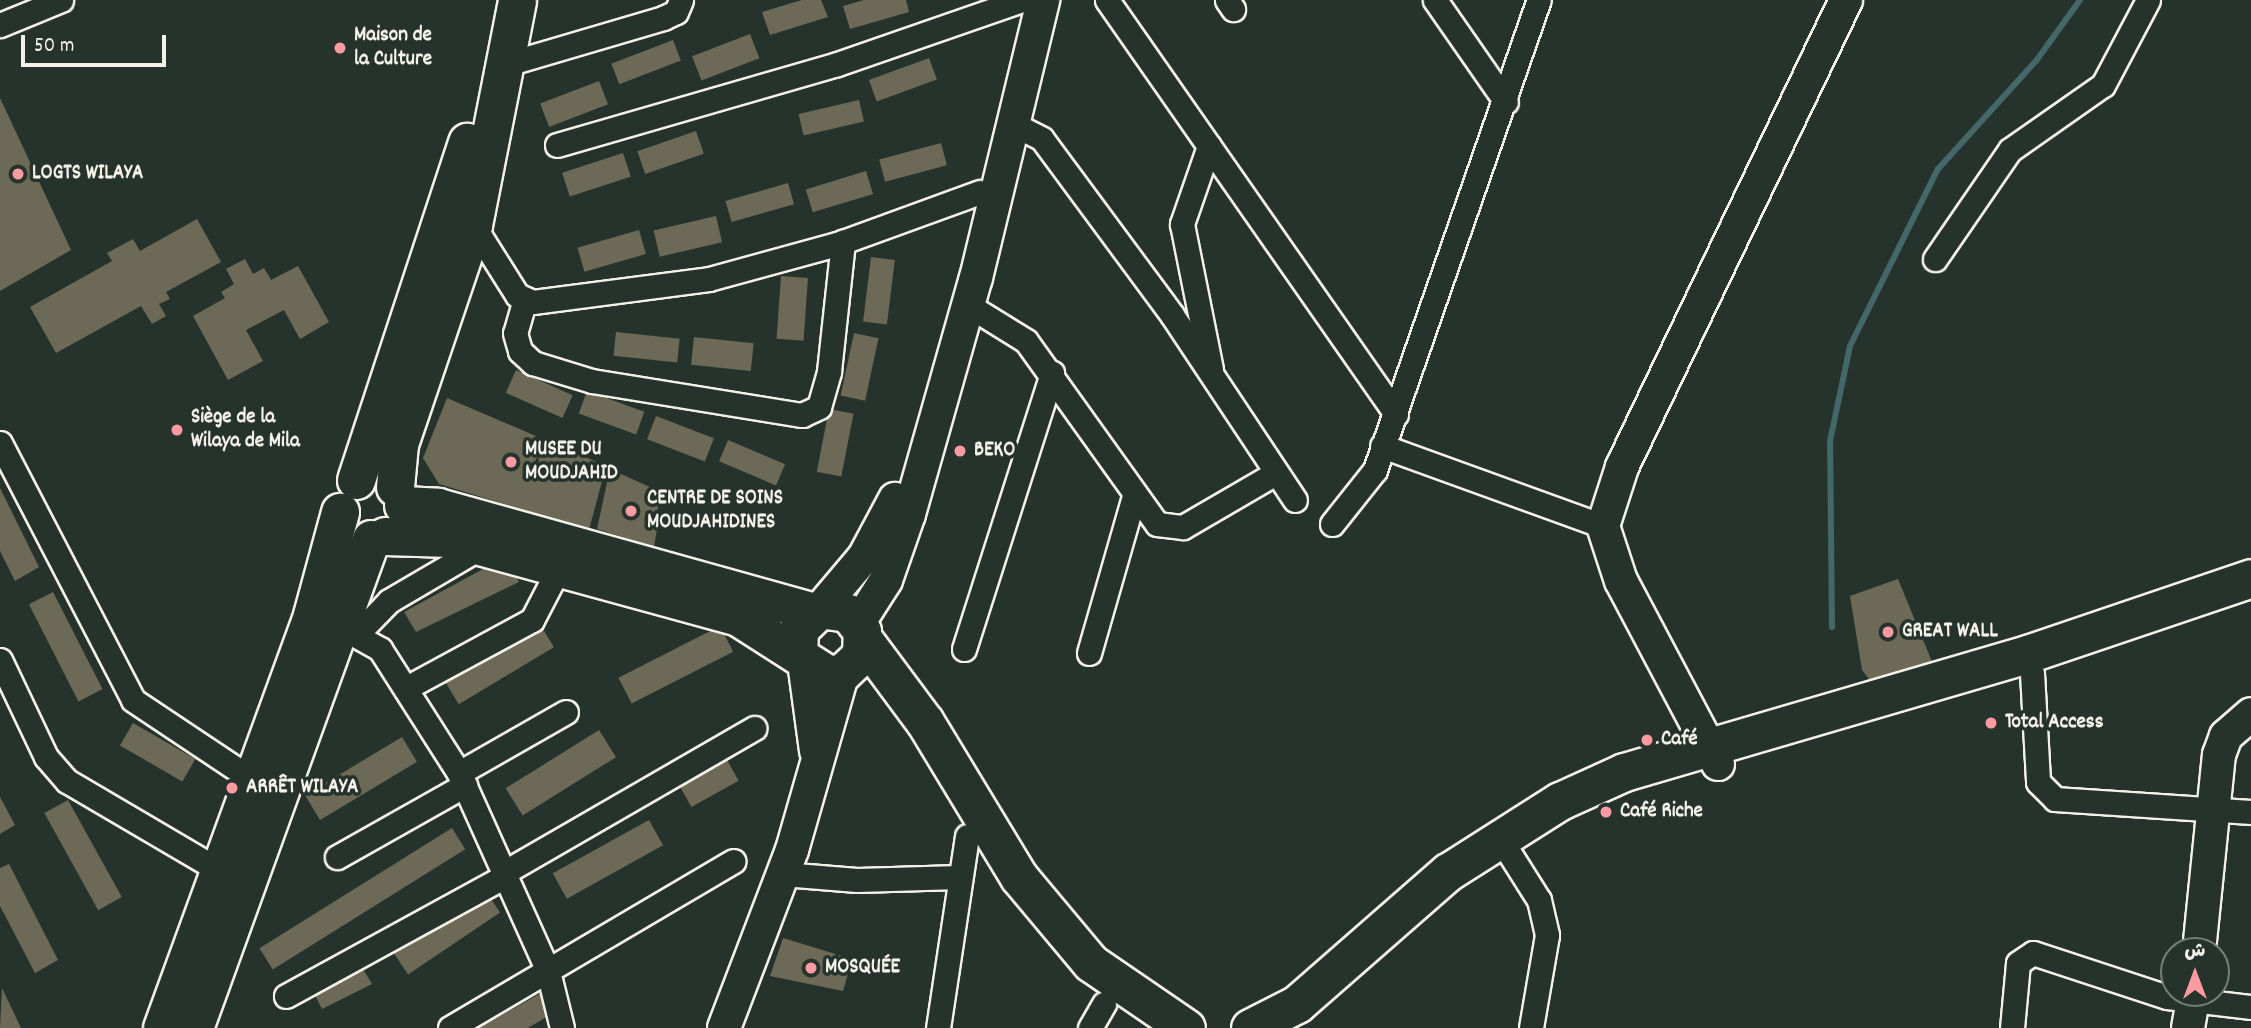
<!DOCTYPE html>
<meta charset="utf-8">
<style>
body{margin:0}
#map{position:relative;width:2251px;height:1028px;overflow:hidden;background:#26332d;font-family:Dekko,"Playpen Sans Arabic",sans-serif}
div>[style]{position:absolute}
.stream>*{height:6px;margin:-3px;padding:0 3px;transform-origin:3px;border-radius:3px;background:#44676a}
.building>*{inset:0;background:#6c6a56;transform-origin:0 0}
.roads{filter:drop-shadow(2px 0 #f4f1e8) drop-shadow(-2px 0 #f4f1e8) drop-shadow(0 2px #f4f1e8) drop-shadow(0 -2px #f4f1e8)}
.street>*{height:23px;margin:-11.5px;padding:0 11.5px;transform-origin:11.5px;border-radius:11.5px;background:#26332d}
.secondary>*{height:32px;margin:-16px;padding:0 16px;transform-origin:16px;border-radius:16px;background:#26332d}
.primary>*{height:37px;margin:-18.5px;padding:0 18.5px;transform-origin:18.5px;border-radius:18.5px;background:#26332d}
.dots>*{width:19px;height:19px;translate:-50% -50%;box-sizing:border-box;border:4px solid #26332d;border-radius:50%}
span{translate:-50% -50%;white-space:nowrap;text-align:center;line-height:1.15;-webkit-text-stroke:7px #26332d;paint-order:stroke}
.poi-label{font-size:21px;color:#f4f1e8;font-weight:700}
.left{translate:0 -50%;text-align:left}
.north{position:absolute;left:2160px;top:937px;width:70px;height:70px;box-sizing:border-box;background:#26332d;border:2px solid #787f78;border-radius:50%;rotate:0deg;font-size:19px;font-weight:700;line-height:28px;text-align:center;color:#f4f1e8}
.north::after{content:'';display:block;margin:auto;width:24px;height:32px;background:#ff9aa2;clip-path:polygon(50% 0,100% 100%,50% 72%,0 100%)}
.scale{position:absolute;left:21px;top:35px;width:145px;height:32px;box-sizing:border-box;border:4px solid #f4f1e8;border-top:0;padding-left:9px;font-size:21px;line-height:24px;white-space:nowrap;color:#f4f1e8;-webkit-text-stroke:5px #26332d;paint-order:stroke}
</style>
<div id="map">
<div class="stream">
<i style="left:1832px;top:627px;width:186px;rotate:-90.6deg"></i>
<i style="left:1830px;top:441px;width:97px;rotate:-78.1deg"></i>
<i style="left:1850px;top:346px;width:198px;rotate:-63.6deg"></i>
<i style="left:1938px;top:169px;width:146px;rotate:-47.8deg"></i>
<i style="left:2036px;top:61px;width:75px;rotate:-54.2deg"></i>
</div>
<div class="building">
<i style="clip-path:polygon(802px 0,821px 0,828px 17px,770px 35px,762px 12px)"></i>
<i style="clip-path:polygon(864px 0,906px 0,909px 12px,850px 29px,843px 6px)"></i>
<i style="left:750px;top:34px;width:26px;height:62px;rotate:69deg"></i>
<i style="left:673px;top:40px;width:22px;height:66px;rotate:69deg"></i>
<i style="left:929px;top:58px;width:23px;height:64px;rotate:70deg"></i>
<i style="left:599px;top:81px;width:25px;height:63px;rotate:69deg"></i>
<i style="clip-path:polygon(0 98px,71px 250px,0 291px)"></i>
<i style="left:859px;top:100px;width:22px;height:62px;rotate:77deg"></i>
<i style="left:696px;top:131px;width:24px;height:62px;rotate:71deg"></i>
<i style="left:941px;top:143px;width:23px;height:64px;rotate:75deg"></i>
<i style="left:623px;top:153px;width:25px;height:64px;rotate:72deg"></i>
<i style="left:866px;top:171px;width:24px;height:63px;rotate:73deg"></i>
<i style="left:788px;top:183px;width:22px;height:65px;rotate:74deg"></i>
<i style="left:716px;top:216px;width:27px;height:64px;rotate:77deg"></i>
<i style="clip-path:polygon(197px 219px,221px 262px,166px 292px,170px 299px,159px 304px,166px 316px,152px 324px,141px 306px,56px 353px,30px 307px,112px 261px,107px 253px,133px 239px,140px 251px)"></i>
<i style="left:639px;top:230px;width:25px;height:64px;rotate:74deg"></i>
<i style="left:871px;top:257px;width:24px;height:65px;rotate:7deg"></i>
<i style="clip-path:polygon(245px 259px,253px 274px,264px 268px,271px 280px,298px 266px,329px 322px,300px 339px,284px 310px,246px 330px,263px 361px,228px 380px,193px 316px,225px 298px,221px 292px,234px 284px,226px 269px)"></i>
<i style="left:781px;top:276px;width:27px;height:63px;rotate:4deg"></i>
<i style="left:616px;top:332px;width:64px;height:24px;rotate:6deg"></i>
<i style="left:854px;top:333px;width:25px;height:64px;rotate:12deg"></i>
<i style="left:694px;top:337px;width:60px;height:28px;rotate:6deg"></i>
<i style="left:516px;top:370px;width:62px;height:25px;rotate:24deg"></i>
<i style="left:587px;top:391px;width:61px;height:24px;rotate:20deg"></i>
<i style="clip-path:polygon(447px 398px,606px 466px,589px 530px,439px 484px,423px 458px)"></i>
<i style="left:829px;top:409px;width:25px;height:64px;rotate:11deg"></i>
<i style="left:656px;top:416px;width:62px;height:25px;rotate:21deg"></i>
<i style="left:728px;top:440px;width:62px;height:23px;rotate:23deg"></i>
<i style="clip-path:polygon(610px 469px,663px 493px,654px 547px,597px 529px)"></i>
<i style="clip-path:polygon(0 488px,39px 567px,15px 581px,0 551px)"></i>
<i style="clip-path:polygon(505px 557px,519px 582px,416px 632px,404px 612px)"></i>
<i style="clip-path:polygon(1898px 579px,1935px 669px,1876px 688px,1862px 670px,1850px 596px)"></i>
<i style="left:53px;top:592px;width:109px;height:27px;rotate:63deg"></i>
<i style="left:540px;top:624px;width:27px;height:111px;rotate:59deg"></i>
<i style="left:720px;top:626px;width:29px;height:114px;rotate:63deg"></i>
<i style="left:133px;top:723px;width:72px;height:26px;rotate:30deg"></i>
<i style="left:599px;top:730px;width:32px;height:110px;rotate:58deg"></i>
<i style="left:402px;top:737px;width:29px;height:113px;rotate:59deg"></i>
<i style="left:726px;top:758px;width:26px;height:54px;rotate:61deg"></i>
<i style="clip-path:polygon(0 797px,15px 825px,0 834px)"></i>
<i style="left:68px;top:800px;width:111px;height:27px;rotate:61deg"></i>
<i style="left:649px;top:820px;width:29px;height:110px;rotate:61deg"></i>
<i style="left:452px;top:828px;width:25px;height:227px;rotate:58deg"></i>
<i style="clip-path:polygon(9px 864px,58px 960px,35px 973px,0 906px,0 868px)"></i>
<i style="left:485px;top:890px;width:27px;height:111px;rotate:56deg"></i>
<i style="clip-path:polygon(783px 938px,852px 959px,843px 991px,770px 976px)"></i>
<i style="clip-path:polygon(358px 961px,372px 984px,322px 1009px,312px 989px)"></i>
<i style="clip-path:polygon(2px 988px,21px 1028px,0 1028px)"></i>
<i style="clip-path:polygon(541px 993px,553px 1013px,528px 1028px,479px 1028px)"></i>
</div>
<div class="roads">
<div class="street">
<i style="left:1107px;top:0;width:505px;rotate:55.08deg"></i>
<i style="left:1227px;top:0;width:11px;rotate:56deg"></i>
<i style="left:1435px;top:0;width:124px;rotate:55.2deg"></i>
<i style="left:0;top:25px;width:66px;rotate:-22.3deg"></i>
<i style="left:507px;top:64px;width:163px;rotate:-16.4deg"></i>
<i style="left:663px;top:18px;width:14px;rotate:-25deg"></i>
<i style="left:676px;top:12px;width:13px;rotate:-67deg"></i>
<i style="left:1015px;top:125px;width:30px;rotate:27deg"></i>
<i style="left:1042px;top:139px;width:219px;rotate:53.5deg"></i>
<i style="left:1172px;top:315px;width:222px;rotate:56.4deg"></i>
<i style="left:557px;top:145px;width:291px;rotate:-16.1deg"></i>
<i style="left:837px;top:64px;width:196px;rotate:-19.1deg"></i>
<i style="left:1209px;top:146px;width:83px;rotate:109.1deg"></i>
<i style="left:1182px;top:224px;width:148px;rotate:78.7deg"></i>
<i style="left:473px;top:225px;width:83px;rotate:57.8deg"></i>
<i style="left:517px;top:295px;width:17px;rotate:24deg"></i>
<i style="left:533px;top:302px;width:177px;rotate:-7.4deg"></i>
<i style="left:709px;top:279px;width:133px;rotate:-15.3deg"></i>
<i style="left:837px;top:244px;width:152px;rotate:-20deg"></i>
<i style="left:1935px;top:259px;width:132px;rotate:-55.5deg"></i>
<i style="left:2010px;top:150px;width:113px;rotate:-35deg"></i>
<i style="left:2103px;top:85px;width:96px;rotate:-62.1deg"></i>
<i style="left:525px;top:299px;width:35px;rotate:106deg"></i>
<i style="left:515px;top:333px;width:19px;rotate:74deg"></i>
<i style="left:520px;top:351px;width:18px;rotate:43deg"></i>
<i style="left:533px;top:363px;width:62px;rotate:17deg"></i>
<i style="left:592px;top:381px;width:213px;rotate:9.2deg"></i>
<i style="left:802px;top:415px;width:19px;rotate:-25deg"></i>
<i style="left:819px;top:407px;width:37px;rotate:-74deg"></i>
<i style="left:829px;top:371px;width:130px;rotate:-83.8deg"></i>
<i style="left:968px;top:305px;width:68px;rotate:31.8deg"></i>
<i style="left:1026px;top:341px;width:225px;rotate:54.4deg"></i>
<i style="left:1157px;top:524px;width:26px;rotate:7deg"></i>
<i style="left:1183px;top:527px;width:105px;rotate:-30.2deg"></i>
<i style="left:0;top:443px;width:289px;rotate:62.6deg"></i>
<i style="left:133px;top:700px;width:141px;rotate:33.7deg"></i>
<i style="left:1382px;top:446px;width:235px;rotate:19.9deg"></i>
<i style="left:1332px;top:524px;width:69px;rotate:-51.5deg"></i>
<i style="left:1375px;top:470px;width:498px;rotate:-70.8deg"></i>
<i style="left:328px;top:620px;width:60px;rotate:29.1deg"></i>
<i style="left:380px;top:649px;width:147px;rotate:57.5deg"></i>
<i style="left:459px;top:773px;width:217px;rotate:65.8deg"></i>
<i style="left:548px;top:971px;width:59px;rotate:76.2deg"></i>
<i style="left:358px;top:633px;width:45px;rotate:-45.9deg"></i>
<i style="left:389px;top:601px;width:107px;rotate:-30.4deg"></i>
<i style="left:964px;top:649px;width:290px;rotate:-72.3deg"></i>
<i style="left:1089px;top:653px;width:163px;rotate:-74deg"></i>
<i style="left:0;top:660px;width:107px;rotate:64.6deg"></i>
<i style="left:46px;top:757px;width:32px;rotate:49deg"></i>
<i style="left:67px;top:781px;width:174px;rotate:30.4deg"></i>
<i style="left:2032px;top:673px;width:109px;rotate:86.8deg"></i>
<i style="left:2038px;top:782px;width:24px;rotate:45deg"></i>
<i style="left:2055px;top:799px;width:196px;rotate:3.8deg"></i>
<i style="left:408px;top:687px;width:141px;rotate:-28.4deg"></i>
<i style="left:532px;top:620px;width:59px;rotate:-62.6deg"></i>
<i style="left:459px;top:773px;width:123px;rotate:-29.7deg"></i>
<i style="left:1508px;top:851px;width:58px;rotate:57.7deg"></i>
<i style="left:1539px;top:900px;width:36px;rotate:77deg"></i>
<i style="left:1547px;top:935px;width:94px;rotate:99.8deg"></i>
<i style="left:337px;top:857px;width:147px;rotate:-29.4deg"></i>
<i style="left:505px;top:872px;width:288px;rotate:-30deg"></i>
<i style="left:783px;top:874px;width:74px;rotate:4.6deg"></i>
<i style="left:857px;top:880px;width:102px;rotate:-1.7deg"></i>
<i style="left:286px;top:996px;width:252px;rotate:-28.7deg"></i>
<i style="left:450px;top:1028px;width:329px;rotate:-30.5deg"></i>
<i style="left:938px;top:1028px;width:194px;rotate:-81.4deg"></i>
<i style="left:1090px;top:1028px;width:28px;rotate:-60deg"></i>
<i style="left:2012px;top:1028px;width:65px;rotate:-84.7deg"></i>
<i style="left:2018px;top:963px;width:18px;rotate:-34deg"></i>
<i style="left:2033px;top:953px;width:141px;rotate:18.2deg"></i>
<i style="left:2167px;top:997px;width:85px;rotate:6.8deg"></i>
</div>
<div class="secondary">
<i style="left:820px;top:609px;width:68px;rotate:-49.8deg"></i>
<i style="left:864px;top:557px;width:66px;rotate:-61.9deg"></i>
<i style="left:858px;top:624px;width:52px;rotate:-57.5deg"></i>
<i style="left:886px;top:580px;width:70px;rotate:-70.8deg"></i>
<i style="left:909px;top:514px;width:245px;rotate:-74.2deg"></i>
<i style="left:976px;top:278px;width:286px;rotate:-76.4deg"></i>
<i style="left:804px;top:662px;width:90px;rotate:82.3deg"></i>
<i style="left:1718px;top:764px;width:207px;rotate:-117.9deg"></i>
<i style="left:1621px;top:581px;width:58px;rotate:-108.1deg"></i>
<i style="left:1603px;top:526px;width:62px;rotate:-72.1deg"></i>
<i style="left:1622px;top:467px;width:518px;rotate:-64.37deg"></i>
<i style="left:2199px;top:951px;width:197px;rotate:-84.2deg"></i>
<i style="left:2219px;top:755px;width:20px;rotate:-70deg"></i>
<i style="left:2226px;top:736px;width:33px;rotate:-41deg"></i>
<i style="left:724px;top:1028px;width:191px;rotate:-69.1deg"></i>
<i style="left:792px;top:850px;width:185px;rotate:-74deg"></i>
<i style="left:2188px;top:1028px;width:36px;rotate:-80deg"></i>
</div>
<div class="primary">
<i style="left:356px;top:480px;width:356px;rotate:-71.8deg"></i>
<i style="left:395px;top:487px;width:43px;rotate:-84.7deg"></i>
<i style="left:399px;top:444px;width:231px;rotate:-71.3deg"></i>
<i style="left:473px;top:225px;width:229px;rotate:-78.9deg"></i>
<i style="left:403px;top:505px;width:35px;rotate:3deg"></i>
<i style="left:438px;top:507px;width:391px;rotate:15.6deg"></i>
<i style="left:385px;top:536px;width:65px;rotate:1.8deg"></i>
<i style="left:450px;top:538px;width:299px;rotate:15.3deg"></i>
<i style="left:738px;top:617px;width:108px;rotate:32.5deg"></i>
<i style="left:829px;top:675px;width:14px;rotate:-12deg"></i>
<i style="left:843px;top:672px;width:25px;rotate:-43deg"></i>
<i style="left:861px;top:655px;width:24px;rotate:-88deg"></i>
<i style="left:862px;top:631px;width:23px;rotate:-128deg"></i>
<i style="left:848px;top:613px;width:28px;rotate:-172deg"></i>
<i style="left:820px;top:609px;width:29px;rotate:136deg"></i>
<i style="left:799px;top:629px;width:24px;rotate:92deg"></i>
<i style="left:864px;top:640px;width:102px;rotate:53.4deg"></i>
<i style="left:925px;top:722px;width:181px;rotate:58.8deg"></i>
<i style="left:1019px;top:877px;width:112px;rotate:50.1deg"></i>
<i style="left:1091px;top:963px;width:115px;rotate:34.4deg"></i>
<i style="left:162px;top:1028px;width:439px;rotate:-70deg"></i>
<i style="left:312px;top:615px;width:107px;rotate:-74.8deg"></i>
<i style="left:194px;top:1028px;width:520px;rotate:-70.1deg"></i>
<i style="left:1250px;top:1028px;width:53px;rotate:-27.1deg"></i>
<i style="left:1297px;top:1004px;width:201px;rotate:-41.2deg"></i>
<i style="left:1448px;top:872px;width:133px;rotate:-32.4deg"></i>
<i style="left:1560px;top:801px;width:70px;rotate:-24.4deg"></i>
<i style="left:1624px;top:772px;width:423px;rotate:-16.3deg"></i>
<i style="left:2030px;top:653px;width:233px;rotate:-18.7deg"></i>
</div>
</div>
<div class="dots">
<i style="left:340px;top:48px;background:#ff9aa2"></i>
<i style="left:18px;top:174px;background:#ff9aa2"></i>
<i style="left:177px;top:430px;background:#ff9aa2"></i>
<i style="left:960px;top:451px;background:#ff9aa2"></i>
<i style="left:511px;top:462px;background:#ff9aa2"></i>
<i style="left:631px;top:511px;background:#ff9aa2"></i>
<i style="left:1888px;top:632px;background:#ff9aa2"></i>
<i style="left:1991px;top:723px;background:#ff9aa2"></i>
<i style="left:1647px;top:740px;background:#ff9aa2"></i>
<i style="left:232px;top:788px;background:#ff9aa2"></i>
<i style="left:1606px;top:812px;background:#ff9aa2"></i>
<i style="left:811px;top:968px;background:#ff9aa2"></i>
</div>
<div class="poi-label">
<span class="left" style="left:354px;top:48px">Maison de<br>la Culture</span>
<span class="left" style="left:32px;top:174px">LOGTS WILAYA</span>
<span class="left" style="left:191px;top:430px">Siège de la<br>Wilaya de Mila</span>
<span class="left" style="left:525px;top:462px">MUSEE DU<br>MOUDJAHID</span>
<span class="left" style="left:974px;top:451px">BEKO</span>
<span class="left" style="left:647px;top:511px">CENTRE DE SOINS<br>MOUDJAHIDINES</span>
<span class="left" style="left:1902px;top:632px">GREAT WALL</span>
<span class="left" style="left:2005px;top:723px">Total Access</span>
<span class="left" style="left:1661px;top:740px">Café</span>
<span class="left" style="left:246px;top:788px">ARRÊT WILAYA</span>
<span class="left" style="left:1620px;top:812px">Café Riche</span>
<span class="left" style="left:825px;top:968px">MOSQUÉE</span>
</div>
<div class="north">ش</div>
<div class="scale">50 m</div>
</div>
